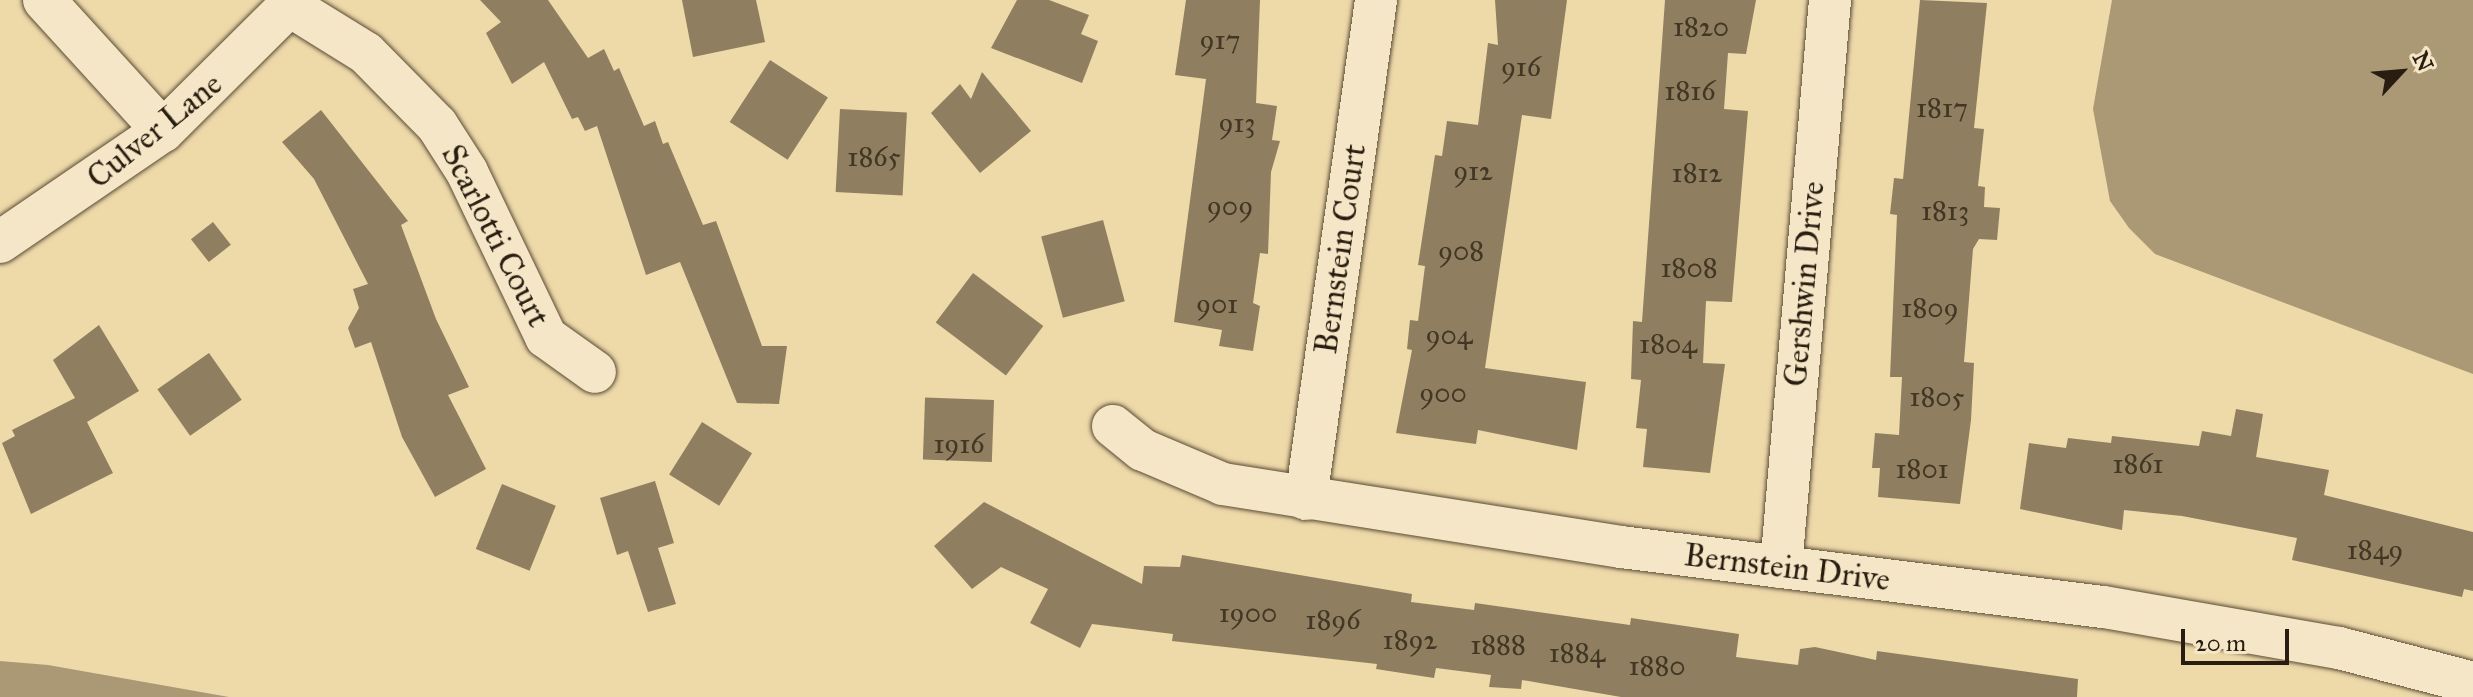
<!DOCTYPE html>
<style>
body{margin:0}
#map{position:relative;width:2473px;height:697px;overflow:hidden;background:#eed9a9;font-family:"IM FELL Great Primer",serif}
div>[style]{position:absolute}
.water>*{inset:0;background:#ab9975}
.building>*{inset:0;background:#8f7f60;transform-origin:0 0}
.roads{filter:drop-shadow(0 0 2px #5a4c36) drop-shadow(0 0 2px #5a4c36)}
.minor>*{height:42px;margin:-21px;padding:0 21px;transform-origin:21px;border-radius:21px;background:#f4e6c7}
span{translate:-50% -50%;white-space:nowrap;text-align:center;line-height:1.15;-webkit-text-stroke:7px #f4e6c7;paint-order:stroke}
.number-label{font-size:28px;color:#423624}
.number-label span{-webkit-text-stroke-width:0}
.street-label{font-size:32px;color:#281d10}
.north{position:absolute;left:2361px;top:32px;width:80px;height:80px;-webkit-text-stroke:6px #f4e6c7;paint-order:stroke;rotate:64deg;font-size:22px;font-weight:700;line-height:32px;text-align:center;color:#281d10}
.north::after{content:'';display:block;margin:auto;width:28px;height:36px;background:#281d10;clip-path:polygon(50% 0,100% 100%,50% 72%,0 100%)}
.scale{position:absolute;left:2181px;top:629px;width:108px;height:36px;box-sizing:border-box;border:4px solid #281d10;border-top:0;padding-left:10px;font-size:24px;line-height:28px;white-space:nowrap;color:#281d10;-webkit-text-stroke:6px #f4e6c7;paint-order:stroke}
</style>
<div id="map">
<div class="water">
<i style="clip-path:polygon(2112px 0,2473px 0,2473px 374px,2155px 254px,2129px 228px,2110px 201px,2093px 109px)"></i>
<i style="clip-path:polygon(0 661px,48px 665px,229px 697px,0 697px)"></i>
</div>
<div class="building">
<i style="clip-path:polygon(480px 0,548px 0,588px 58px,604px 49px,614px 71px,619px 68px,644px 126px,655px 121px,663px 144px,668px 142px,703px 225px,716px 221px,762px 346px,787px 346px,779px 404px,737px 403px,680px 262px,646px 275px,597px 126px,585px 131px,578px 117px,572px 119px,544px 62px,512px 84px,486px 33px,501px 22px)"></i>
<i style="clip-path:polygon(682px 0,756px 0,765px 42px,693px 57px)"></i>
<i style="clip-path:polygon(1017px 0,1049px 0,1089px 15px,1081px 34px,1098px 41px,1082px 83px,991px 48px)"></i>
<i style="clip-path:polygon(1186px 0,1260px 0,1256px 103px,1277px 106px,1272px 140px,1280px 141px,1271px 172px,1268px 254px,1260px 253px,1253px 303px,1260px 306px,1253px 351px,1219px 346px,1222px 330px,1174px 322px,1206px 79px,1175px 75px)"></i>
<i style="clip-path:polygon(1495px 0,1567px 0,1551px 119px,1522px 115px,1485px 368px,1586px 382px,1577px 450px,1478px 430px,1476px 444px,1396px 433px,1412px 350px,1407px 349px,1410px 320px,1418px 321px,1425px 266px,1418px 265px,1435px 155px,1442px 156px,1447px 121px,1478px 125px,1488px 43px,1498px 45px)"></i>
<i style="clip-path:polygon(1665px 0,1756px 0,1746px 54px,1728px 53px,1724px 109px,1748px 111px,1732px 302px,1706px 301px,1703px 363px,1725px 364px,1710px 473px,1643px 467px,1647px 429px,1636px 428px,1641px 380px,1631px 379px,1633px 321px,1642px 322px)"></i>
<i style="clip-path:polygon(1920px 0,1987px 3px,1974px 128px,1984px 129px,1978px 186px,1985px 187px,1984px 207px,2000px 208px,1997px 240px,1979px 239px,1973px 249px,1964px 362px,1974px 363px,1971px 420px,1960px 504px,1878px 497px,1880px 468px,1872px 468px,1875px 433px,1899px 435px,1902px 377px,1890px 377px,1897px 215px,1890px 214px,1894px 178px,1903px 179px)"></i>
<i style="left:770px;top:60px;width:69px;height:74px;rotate:33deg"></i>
<i style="clip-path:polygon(982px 72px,1031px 131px,980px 173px,931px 113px,960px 84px,971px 99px)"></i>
<i style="left:840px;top:109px;width:67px;height:83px;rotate:3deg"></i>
<i style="clip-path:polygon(321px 110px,408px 221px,401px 225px,436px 319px,469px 387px,448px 395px,486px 469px,435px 497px,402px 437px,371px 342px,355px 348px,348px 328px,359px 308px,353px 289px,368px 284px,314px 179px,282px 142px)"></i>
<i style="left:1103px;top:220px;width:84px;height:64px;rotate:75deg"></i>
<i style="left:213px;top:222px;width:29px;height:28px;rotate:52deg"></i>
<i style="left:973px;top:273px;width:88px;height:62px;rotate:37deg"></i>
<i style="clip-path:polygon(99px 325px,139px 391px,87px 422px,113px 473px,31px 514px,2px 443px,15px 436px,12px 430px,75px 398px,53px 360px)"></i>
<i style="left:209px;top:353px;width:57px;height:63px;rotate:55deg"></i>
<i style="left:994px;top:400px;width:62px;height:69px;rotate:92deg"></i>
<i style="clip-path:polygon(2236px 409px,2263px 414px,2256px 457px,2329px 470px,2324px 495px,2473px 532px,2473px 591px,2464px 589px,2462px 597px,2292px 560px,2297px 538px,2182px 516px,2124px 510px,2122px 530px,2020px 509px,2029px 443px,2066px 448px,2068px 438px,2111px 443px,2112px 436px,2199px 446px,2202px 431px,2231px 436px)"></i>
<i style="left:702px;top:422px;width:59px;height:62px;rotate:32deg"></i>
<i style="clip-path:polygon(655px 481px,674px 543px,658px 548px,676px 604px,648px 612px,628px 551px,617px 555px,600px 498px)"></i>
<i style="left:502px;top:484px;width:58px;height:70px;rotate:22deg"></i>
<i style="clip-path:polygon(984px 502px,1142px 584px,1144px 566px,1180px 567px,1182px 555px,1412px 594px,1411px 602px,1474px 610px,1475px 603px,1630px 625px,1631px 618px,1739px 634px,1736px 657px,1798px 665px,1800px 649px,1815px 647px,1876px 660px,1877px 651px,2078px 679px,2077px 697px,1621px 697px,1522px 680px,1521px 689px,1489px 687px,1491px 675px,1436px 668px,1434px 678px,1376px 669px,1377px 664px,1172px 641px,1173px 634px,1092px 624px,1080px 648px,1030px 623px,1048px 589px,1001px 567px,972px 589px,934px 546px)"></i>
</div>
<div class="roads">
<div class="minor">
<i style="left:44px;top:0;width:177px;rotate:47.7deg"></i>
<i style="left:290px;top:6px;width:89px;rotate:31.7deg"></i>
<i style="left:366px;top:53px;width:101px;rotate:45.4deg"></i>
<i style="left:437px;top:125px;width:56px;rotate:57.4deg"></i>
<i style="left:467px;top:172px;width:183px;rotate:64.4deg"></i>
<i style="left:546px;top:337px;width:60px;rotate:35.5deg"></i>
<i style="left:0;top:242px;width:197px;rotate:-34.3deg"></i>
<i style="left:163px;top:131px;width:186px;rotate:-44.8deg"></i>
<i style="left:1113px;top:426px;width:38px;rotate:39deg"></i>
<i style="left:1143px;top:450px;width:87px;rotate:23deg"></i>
<i style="left:1223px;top:484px;width:403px;rotate:9deg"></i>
<i style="left:1621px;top:547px;width:487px;rotate:7.1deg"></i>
<i style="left:2104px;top:607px;width:239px;rotate:9.9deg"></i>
<i style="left:2339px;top:648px;width:138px;rotate:14.6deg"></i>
<i style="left:1306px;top:499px;width:504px;rotate:-82.01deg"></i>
<i style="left:1781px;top:567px;width:569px;rotate:-85.06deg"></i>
</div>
</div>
<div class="number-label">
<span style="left:1701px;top:27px">1820</span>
<span style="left:1220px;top:40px">917</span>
<span style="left:1521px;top:67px">916</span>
<span style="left:1690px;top:91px">1816</span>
<span style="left:1942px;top:108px">1817</span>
<span style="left:1237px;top:123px">913</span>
<span style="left:874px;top:157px">1865</span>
<span style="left:1473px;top:171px">912</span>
<span style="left:1697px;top:173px">1812</span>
<span style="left:1230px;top:206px">909</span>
<span style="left:1945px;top:211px">1813</span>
<span style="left:1461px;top:251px">908</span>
<span style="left:1689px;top:268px">1808</span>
<span style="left:1217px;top:304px">901</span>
<span style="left:1930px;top:308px">1809</span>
<span style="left:1449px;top:335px">904</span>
<span style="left:1668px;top:344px">1804</span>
<span style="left:1443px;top:393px">900</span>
<span style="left:1937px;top:397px">1805</span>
<span style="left:959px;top:444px">1916</span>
<span style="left:2138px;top:464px">1861</span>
<span style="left:1922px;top:469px">1801</span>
<span style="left:2375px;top:550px">1849</span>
<span style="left:1248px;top:613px">1900</span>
<span style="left:1333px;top:620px">1896</span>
<span style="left:1410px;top:640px">1892</span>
<span style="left:1498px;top:645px">1888</span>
<span style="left:1577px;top:653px">1884</span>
<span style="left:1657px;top:666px">1880</span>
</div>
<div class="street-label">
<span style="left:155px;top:131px;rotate:-39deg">Culver Lane</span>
<span style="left:495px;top:236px;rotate:63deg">Scarlotti Court</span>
<span style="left:1341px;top:249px;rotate:-82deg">Bernstein Court</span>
<span style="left:1805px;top:284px;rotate:-85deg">Gershwin Drive</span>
<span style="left:1787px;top:568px;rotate:7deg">Bernstein Drive</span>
</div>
<div class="north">N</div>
<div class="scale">20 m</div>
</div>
